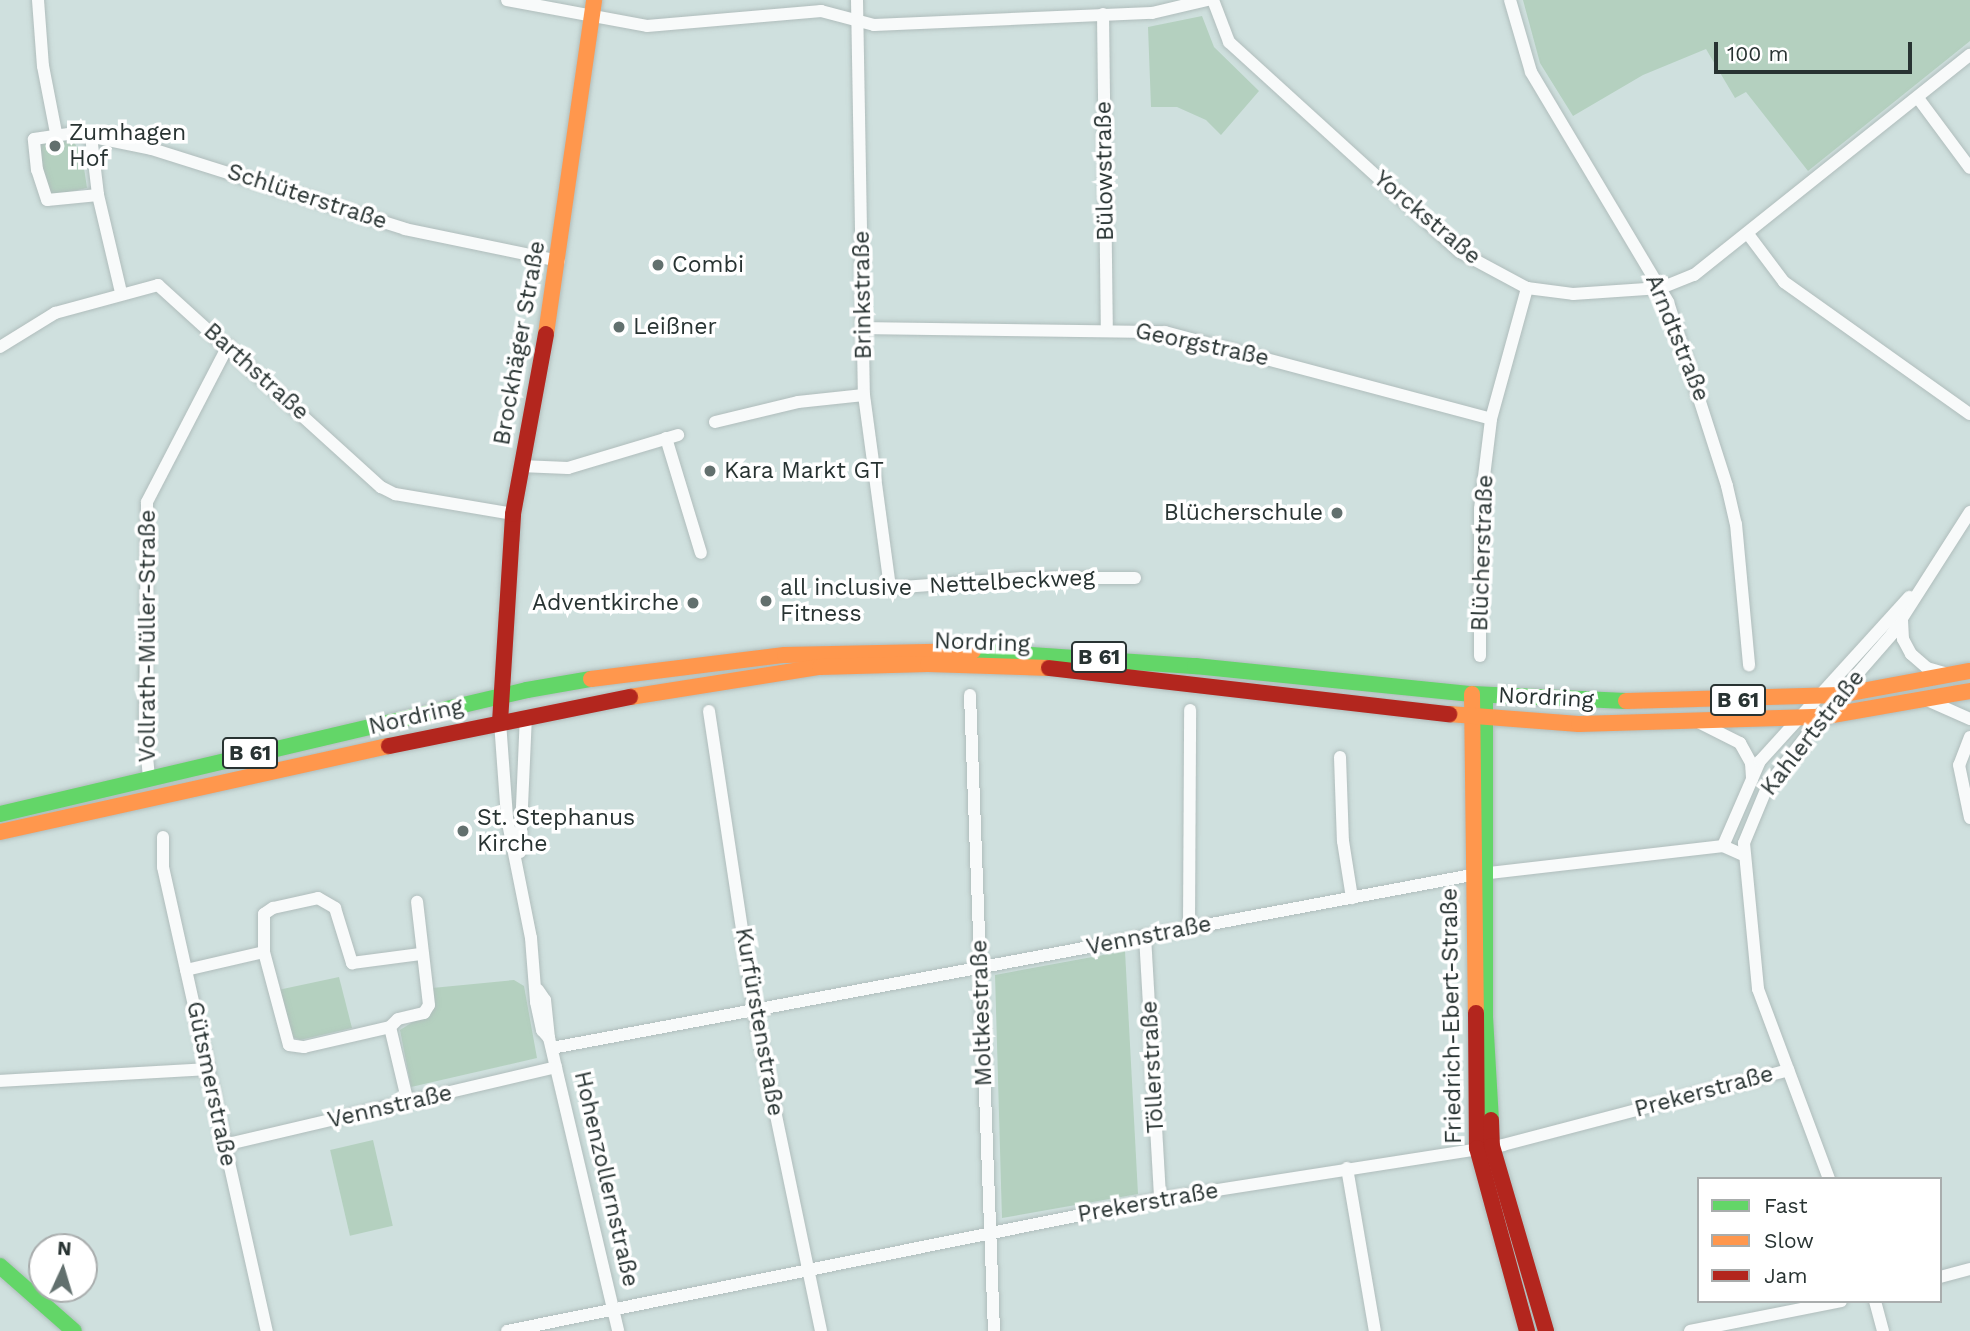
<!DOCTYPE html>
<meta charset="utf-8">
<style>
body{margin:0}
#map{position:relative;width:1970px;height:1331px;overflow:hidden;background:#cfe0de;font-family:"Work Sans",sans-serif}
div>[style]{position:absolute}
.green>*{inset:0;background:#b4d0bf;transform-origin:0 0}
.roads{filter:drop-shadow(0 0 2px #b0bdbc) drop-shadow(0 0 2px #b0bdbc)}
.street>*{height:12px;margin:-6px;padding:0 6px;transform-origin:6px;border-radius:6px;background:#f8fafa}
.fast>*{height:16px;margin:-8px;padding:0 8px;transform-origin:8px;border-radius:8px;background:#63d668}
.slow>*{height:16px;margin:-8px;padding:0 8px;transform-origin:8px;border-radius:8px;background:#ff974d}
.jam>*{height:16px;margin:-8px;padding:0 8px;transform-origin:8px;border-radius:8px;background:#b3261e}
.dots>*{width:19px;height:19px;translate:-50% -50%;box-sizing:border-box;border:4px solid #fff;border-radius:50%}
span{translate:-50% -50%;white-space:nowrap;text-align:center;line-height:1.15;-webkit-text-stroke:7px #fff;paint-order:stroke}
.shield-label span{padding:2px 5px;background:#fff;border:2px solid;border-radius:5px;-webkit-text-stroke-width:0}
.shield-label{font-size:21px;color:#283332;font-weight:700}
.poi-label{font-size:23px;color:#283332}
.left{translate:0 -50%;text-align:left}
.right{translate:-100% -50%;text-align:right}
.street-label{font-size:23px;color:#283332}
.legend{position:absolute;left:1697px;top:1177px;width:245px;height:126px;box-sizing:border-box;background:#fff;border:2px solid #a9adad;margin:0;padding:9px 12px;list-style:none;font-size:21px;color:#283332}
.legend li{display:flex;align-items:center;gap:14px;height:35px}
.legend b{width:35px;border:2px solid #a9adad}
.north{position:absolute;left:28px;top:1233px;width:70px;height:70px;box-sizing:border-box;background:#fff;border:2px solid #a9adad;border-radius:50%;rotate:4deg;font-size:19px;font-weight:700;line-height:28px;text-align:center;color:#283332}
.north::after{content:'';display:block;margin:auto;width:24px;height:32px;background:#62706e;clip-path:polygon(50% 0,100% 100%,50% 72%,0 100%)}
.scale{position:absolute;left:1714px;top:42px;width:198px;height:32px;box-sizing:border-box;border:4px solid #283332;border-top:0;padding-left:9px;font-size:21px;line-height:24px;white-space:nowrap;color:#283332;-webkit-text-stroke:5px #fff;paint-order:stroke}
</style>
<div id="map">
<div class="green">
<i style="clip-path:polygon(1523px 0,1970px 0,1970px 41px,1808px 171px,1746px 92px,1735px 98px,1706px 49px,1643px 75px,1573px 116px,1540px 63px)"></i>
<i style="clip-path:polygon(1202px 16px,1214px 47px,1259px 91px,1221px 135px,1206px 120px,1177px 107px,1151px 107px,1148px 27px)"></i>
<i style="clip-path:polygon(72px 139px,82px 155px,87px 188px,50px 196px,41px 169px,40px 142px)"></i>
<i style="clip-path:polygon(1125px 951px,1138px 1194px,1002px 1218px,995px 975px)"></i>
<i style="clip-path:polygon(339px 977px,352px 1028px,300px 1040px,293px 1037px,278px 990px)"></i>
<i style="clip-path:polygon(514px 980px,524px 986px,537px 1058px,411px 1087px,400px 1030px,419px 1018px,432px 988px)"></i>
<i style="left:373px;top:1140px;width:88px;height:44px;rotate:77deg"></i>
</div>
<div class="roads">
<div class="street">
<i style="left:38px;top:0;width:66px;rotate:85.7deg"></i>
<i style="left:43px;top:66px;width:68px;rotate:79deg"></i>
<i style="left:507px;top:0;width:142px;rotate:10.5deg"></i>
<i style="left:647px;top:26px;width:175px;rotate:-4.9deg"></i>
<i style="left:821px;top:11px;width:55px;rotate:14.8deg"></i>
<i style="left:874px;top:25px;width:278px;rotate:-2.5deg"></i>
<i style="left:1152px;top:13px;width:57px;rotate:-13.3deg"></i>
<i style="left:857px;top:0;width:395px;rotate:89deg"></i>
<i style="left:864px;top:395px;width:195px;rotate:82.3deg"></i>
<i style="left:890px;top:588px;width:132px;rotate:-4.3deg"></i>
<i style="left:1022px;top:578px;width:113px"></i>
<i style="left:1213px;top:0;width:45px;rotate:69.1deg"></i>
<i style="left:1229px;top:42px;width:312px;rotate:42.3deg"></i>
<i style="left:1460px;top:252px;width:76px;rotate:28.2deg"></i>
<i style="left:1527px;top:288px;width:46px;rotate:7.4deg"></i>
<i style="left:1573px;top:294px;width:88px;rotate:-3.9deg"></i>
<i style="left:1661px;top:288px;width:35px;rotate:-22deg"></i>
<i style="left:1694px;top:275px;width:353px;rotate:-38.6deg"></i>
<i style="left:1510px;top:0;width:75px;rotate:73.7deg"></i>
<i style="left:1531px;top:72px;width:268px;rotate:59.2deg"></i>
<i style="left:1668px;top:302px;width:193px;rotate:72.2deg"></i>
<i style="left:1727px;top:486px;width:39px;rotate:77deg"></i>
<i style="left:1736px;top:524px;width:142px;rotate:84.7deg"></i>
<i style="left:1103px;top:14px;width:314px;rotate:89.3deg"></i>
<i style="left:1918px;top:98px;width:87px;rotate:53.4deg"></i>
<i style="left:91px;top:136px;width:59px;rotate:83.2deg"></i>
<i style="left:98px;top:195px;width:100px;rotate:76.7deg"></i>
<i style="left:98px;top:195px;width:51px;rotate:174.4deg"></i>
<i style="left:47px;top:200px;width:32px;rotate:-108deg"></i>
<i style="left:37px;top:170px;width:31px;rotate:-96deg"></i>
<i style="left:34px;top:139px;width:40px;rotate:-8.5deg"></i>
<i style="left:74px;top:133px;width:80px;rotate:11.6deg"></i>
<i style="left:152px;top:149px;width:265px;rotate:17.5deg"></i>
<i style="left:405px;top:229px;width:157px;rotate:11.7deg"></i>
<i style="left:1748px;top:234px;width:60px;rotate:53.1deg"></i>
<i style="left:1784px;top:282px;width:228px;rotate:35.4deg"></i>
<i style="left:864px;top:328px;width:301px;rotate:0.8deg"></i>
<i style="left:1165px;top:332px;width:337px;rotate:14.9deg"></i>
<i style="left:0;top:347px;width:65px;rotate:-31.7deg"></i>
<i style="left:55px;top:313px;width:107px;rotate:-15.2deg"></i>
<i style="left:158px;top:285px;width:301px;rotate:42.2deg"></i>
<i style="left:381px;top:487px;width:16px;rotate:27deg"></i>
<i style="left:395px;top:494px;width:120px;rotate:9.6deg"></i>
<i style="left:715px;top:422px;width:85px;rotate:-13.5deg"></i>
<i style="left:798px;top:402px;width:66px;rotate:-6.1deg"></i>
<i style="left:666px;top:438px;width:120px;rotate:73.1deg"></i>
<i style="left:520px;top:466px;width:48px;rotate:2.4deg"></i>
<i style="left:568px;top:468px;width:115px;rotate:-16.7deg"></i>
<i style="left:1902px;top:620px;width:19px;rotate:87deg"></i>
<i style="left:1903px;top:639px;width:17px;rotate:62deg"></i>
<i style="left:1911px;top:654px;width:21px;rotate:41deg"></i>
<i style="left:1927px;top:668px;width:19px;rotate:16deg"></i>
<i style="left:1480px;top:656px;width:147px;rotate:-90deg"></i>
<i style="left:1480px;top:509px;width:91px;rotate:-83deg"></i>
<i style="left:1491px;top:419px;width:136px;rotate:-74.6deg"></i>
<i style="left:970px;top:695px;width:636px;rotate:87.84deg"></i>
<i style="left:1838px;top:696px;width:82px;rotate:-48.9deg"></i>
<i style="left:1892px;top:634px;width:145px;rotate:-57.4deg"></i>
<i style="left:1927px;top:700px;width:47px;rotate:23.8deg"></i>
<i style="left:709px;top:711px;width:302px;rotate:81.4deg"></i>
<i style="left:754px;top:1010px;width:328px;rotate:78.2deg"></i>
<i style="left:1822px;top:716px;width:88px;rotate:128deg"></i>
<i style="left:1768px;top:785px;width:63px;rotate:112.5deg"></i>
<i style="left:1744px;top:843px;width:147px;rotate:84.5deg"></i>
<i style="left:1758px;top:989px;width:203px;rotate:69.5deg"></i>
<i style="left:500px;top:722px;width:96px;rotate:85.8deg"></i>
<i style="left:507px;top:818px;width:122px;rotate:78.7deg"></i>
<i style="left:531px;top:938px;width:64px;rotate:85.5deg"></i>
<i style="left:536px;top:1002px;width:29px;rotate:78deg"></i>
<i style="left:542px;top:1030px;width:11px;rotate:49deg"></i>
<i style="left:1700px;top:723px;width:45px;rotate:26.6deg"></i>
<i style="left:1740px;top:743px;width:23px;rotate:61deg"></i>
<i style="left:1751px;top:763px;width:16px;rotate:86deg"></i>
<i style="left:1970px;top:737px;width:30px;rotate:111deg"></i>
<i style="left:1959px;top:765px;width:54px;rotate:78.3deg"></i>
<i style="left:1340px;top:757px;width:84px;rotate:88deg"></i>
<i style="left:1343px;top:841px;width:58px;rotate:81deg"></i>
<i style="left:149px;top:778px;width:44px;rotate:-95.2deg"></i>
<i style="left:145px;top:734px;width:232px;rotate:-89.5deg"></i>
<i style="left:147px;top:502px;width:176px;rotate:-62.6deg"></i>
<i style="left:163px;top:837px;width:30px;rotate:90deg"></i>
<i style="left:163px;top:867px;width:476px;rotate:77.4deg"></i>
<i style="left:1723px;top:846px;width:93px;rotate:-66.5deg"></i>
<i style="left:1760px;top:761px;width:222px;rotate:-47.7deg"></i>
<i style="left:520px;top:852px;width:135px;rotate:-87.5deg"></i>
<i style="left:1189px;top:927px;width:217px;rotate:-89.7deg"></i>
<i style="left:1145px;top:936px;width:263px;rotate:86.7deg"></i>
<i style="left:264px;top:952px;width:38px;rotate:-90deg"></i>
<i style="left:264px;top:914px;width:11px;rotate:-34deg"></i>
<i style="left:273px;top:908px;width:46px;rotate:-12.5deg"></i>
<i style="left:318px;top:898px;width:20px;rotate:30deg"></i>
<i style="left:335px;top:908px;width:58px;rotate:72.8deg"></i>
<i style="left:352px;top:963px;width:69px;rotate:-7.5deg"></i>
<i style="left:186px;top:970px;width:80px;rotate:-13deg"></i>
<i style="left:264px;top:952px;width:96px;rotate:75deg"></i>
<i style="left:289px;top:1045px;width:15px;rotate:8deg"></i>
<i style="left:304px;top:1047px;width:88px;rotate:-13.1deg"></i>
<i style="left:390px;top:1027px;width:11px;rotate:-45deg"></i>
<i style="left:398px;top:1019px;width:27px;rotate:-13deg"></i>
<i style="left:424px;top:1013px;width:9px;rotate:-58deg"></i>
<i style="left:429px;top:1005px;width:104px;rotate:-96.6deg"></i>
<i style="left:538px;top:990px;width:12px;rotate:55deg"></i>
<i style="left:545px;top:1000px;width:38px;rotate:84deg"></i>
<i style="left:549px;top:1038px;width:301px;rotate:76.7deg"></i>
<i style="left:390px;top:1027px;width:78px;rotate:76.7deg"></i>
<i style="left:552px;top:1048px;width:936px;rotate:-10.65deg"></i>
<i style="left:1472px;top:875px;width:253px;rotate:-6.6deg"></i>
<i style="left:1723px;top:846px;width:24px;rotate:24deg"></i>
<i style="left:0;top:1081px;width:208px;rotate:-3.3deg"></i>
<i style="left:224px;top:1145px;width:341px;rotate:-13.2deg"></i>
<i style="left:1347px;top:1168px;width:165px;rotate:80.3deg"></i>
<i style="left:1940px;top:1277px;width:31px;rotate:-15deg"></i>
<i style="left:1875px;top:1301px;width:31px;rotate:75deg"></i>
<i style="left:507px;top:1331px;width:666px;rotate:-11.43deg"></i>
<i style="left:1160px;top:1199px;width:347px;rotate:-8.9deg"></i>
<i style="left:1503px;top:1145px;width:295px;rotate:-14.7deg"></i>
<i style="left:1690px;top:1331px;width:154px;rotate:-11.2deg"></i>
</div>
<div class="fast">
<i style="left:973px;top:651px;width:223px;rotate:3.9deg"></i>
<i style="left:1195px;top:666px;width:278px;rotate:5.8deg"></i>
<i style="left:1472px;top:694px;width:154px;rotate:2.6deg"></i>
<i style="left:1485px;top:695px;width:322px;rotate:90deg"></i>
<i style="left:1485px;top:1017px;width:103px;rotate:86.7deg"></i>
<i style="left:0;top:814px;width:541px;rotate:-13.24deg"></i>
<i style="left:527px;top:690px;width:65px;rotate:-9.8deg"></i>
<i style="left:0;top:1266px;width:98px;rotate:41.3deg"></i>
</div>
<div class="slow">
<i style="left:546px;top:334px;width:337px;rotate:-81.8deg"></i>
<i style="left:591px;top:679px;width:195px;rotate:-7.1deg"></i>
<i style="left:785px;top:655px;width:188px;rotate:-1.2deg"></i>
<i style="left:1472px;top:694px;width:319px;rotate:89.3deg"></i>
<i style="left:630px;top:697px;width:192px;rotate:-9deg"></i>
<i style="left:820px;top:667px;width:108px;rotate:-1.6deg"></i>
<i style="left:928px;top:664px;width:121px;rotate:1.9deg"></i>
<i style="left:1626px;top:701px;width:214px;rotate:-1.6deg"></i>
<i style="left:1840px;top:695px;width:132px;rotate:-10.5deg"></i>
<i style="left:1449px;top:714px;width:130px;rotate:4.4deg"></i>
<i style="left:1579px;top:724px;width:242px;rotate:-1.7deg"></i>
<i style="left:1821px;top:717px;width:151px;rotate:-9.9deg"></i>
<i style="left:0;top:832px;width:398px;rotate:-12.5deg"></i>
</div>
<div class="jam">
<i style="left:1049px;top:668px;width:403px;rotate:6.6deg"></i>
<i style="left:500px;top:722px;width:208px;rotate:-86.4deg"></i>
<i style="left:513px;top:514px;width:183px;rotate:-79.6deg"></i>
<i style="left:389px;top:746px;width:246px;rotate:-11.5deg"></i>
<i style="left:1476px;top:1013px;width:135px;rotate:89.6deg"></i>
<i style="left:1477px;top:1148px;width:190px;rotate:74.7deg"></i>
<i style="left:1491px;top:1120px;width:26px;rotate:88deg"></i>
<i style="left:1492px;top:1146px;width:193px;rotate:73.7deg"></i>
</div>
</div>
<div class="dots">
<i style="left:55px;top:146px;background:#62706e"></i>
<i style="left:658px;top:265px;background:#62706e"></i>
<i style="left:619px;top:327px;background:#62706e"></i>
<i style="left:710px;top:471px;background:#62706e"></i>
<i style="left:1337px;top:513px;background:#62706e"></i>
<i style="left:766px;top:601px;background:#62706e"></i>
<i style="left:693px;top:603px;background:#62706e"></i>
<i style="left:463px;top:831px;background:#62706e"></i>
</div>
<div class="shield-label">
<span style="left:1099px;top:657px">B 61</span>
<span style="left:1738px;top:700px">B 61</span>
<span style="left:250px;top:753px">B 61</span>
</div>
<div class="poi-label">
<span class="left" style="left:69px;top:146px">Zumhagen<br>Hof</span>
<span class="left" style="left:672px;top:265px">Combi</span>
<span class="left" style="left:633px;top:327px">Leißner</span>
<span class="left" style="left:724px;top:471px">Kara Markt GT</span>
<span class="right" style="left:1323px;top:513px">Blücherschule</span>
<span class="left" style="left:780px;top:601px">all inclusive<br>Fitness</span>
<span class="right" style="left:679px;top:603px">Adventkirche</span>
<span class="left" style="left:477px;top:831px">St. Stephanus<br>Kirche</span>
</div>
<div class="street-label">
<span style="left:1105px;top:171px;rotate:-91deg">Bülowstraße</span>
<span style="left:307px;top:197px;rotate:18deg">Schlüterstraße</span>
<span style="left:1427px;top:218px;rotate:40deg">Yorckstraße</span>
<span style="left:863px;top:295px;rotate:-91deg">Brinkstraße</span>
<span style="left:1677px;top:338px;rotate:68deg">Arndtstraße</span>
<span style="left:520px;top:343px;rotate:-80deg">Brockhäger Straße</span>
<span style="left:1202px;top:345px;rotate:12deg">Georgstraße</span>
<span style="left:256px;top:372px;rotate:42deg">Barthstraße</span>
<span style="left:1483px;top:553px;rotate:-88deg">Blücherstraße</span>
<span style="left:1012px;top:582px;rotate:-3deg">Nettelbeckweg</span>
<span style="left:148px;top:636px;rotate:-90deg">Vollrath-Müller-Straße</span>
<span style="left:982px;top:643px;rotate:2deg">Nordring</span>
<span style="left:1546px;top:698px;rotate:3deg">Nordring</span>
<span style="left:416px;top:717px;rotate:-13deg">Nordring</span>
<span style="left:1813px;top:733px;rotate:-52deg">Kahlertstraße</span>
<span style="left:1149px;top:936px;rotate:-11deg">Vennstraße</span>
<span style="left:982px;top:1013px;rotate:-92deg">Moltkestraße</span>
<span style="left:1452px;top:1016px;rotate:-91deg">Friedrich-Ebert-Straße</span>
<span style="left:759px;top:1022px;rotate:80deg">Kurfürstenstraße</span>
<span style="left:1153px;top:1067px;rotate:-93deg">Töllerstraße</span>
<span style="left:211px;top:1084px;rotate:78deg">Gütsmerstraße</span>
<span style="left:1704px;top:1092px;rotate:-15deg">Prekerstraße</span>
<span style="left:390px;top:1107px;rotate:-13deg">Vennstraße</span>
<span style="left:606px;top:1179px;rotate:77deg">Hohenzollernstraße</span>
<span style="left:1148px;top:1203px;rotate:-10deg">Prekerstraße</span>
</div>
<ul class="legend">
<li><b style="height:9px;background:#63d668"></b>Fast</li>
<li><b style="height:9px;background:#ff974d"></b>Slow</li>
<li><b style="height:9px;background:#b3261e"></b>Jam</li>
</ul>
<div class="north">N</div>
<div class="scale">100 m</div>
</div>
